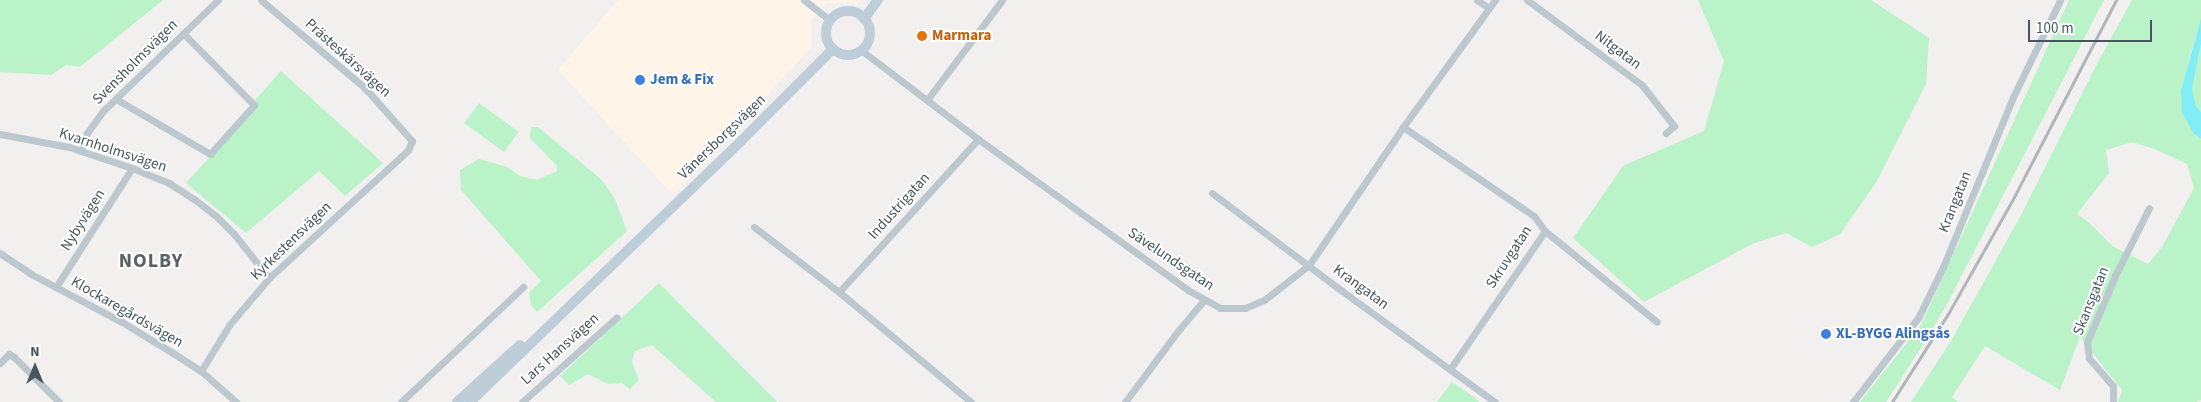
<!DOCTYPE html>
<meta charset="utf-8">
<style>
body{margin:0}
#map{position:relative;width:2201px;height:402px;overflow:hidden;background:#f2efef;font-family:"Source Sans 3",sans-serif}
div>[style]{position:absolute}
.commercial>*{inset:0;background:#fef4e7}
.green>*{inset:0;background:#b9f3c7;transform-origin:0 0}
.water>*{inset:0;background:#82edf4}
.minor>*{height:7px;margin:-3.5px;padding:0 3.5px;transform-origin:3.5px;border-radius:3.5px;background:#bbc9cf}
.secondary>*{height:10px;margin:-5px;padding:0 5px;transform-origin:5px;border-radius:5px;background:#beced8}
.secondary>.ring{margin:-5px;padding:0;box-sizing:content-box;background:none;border:10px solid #beced8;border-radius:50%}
.rail>*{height:2.5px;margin:-1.25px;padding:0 1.25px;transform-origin:1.25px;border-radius:1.25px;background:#b0b6ba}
.dots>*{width:14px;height:14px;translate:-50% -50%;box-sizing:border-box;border:2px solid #fff;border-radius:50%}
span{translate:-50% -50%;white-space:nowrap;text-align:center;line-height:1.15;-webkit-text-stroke:4px #fff;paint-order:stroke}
.food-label{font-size:15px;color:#c56008;font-weight:700}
.left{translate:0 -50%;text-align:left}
.street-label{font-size:15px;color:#45565e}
.shop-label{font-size:15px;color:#366cbe;font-weight:700}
.district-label{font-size:20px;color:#5b6165;font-weight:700;letter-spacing:1px}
.north{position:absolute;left:10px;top:342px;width:50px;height:50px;-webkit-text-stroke:4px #fff;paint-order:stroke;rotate:0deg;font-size:14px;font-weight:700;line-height:20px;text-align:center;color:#45565e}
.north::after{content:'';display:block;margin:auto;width:18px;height:22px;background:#45565e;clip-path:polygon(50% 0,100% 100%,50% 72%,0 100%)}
.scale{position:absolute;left:2028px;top:20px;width:124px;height:22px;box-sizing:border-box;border:2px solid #45565e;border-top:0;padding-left:6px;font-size:15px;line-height:18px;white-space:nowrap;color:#45565e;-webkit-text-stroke:4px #fff;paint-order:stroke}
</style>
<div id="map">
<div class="commercial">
<i style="clip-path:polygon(618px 0,860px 0,857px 4px,826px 3px,811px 21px,811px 48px,673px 195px,558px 70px)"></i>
</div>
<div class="green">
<i style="clip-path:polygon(0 0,163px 0,80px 67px,66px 65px,51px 75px,0 72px)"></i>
<i style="clip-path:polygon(1698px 0,1871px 0,1929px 38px,1926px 84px,1877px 181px,1840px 234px,1812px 247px,1786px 233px,1752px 244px,1644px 302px,1573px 238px,1623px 166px,1704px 131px,1724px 61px)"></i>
<i style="clip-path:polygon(2069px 0,2104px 0,1947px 304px,1926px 340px,1886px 402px,1860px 402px,1921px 325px)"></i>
<i style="clip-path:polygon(evenodd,2132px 0,2201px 0,2201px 19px,2187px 65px,2193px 133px,2201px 139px,2201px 400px,2196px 402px,2118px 402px,2122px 390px,2080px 337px,2060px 390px,1985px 346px,1952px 397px,1958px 402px,1911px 402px,1951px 341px,2020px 217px,2099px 60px,2132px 0,2132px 142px,2155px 149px,2187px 164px,2194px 188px,2162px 247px,2148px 264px,2112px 246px,2087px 221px,2077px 214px,2109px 173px,2106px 150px,2132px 142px)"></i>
<i style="clip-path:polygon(2201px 44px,2201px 112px,2196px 106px,2192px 89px)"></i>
<i style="clip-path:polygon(281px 71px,383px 163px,345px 196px,319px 171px,246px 233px,186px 183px,258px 104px,255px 100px)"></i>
<i style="left:479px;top:103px;width:49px;height:25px;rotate:36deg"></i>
<i style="clip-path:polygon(531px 127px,538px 127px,602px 180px,615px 199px,627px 231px,537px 312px,531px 305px,529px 293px,541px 281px,461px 190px,460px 170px,479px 159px,507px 167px,520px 176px,537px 180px,557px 171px,557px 166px,530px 138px)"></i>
<i style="clip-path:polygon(659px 283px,777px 402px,716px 402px,652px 345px,635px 351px,632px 362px,639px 380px,630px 389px,622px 383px,608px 384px,588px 374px,569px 385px,560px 376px)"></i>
<i style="clip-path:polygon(1452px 382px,1475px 398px,1479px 402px,1437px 402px)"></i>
</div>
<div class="water">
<i style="clip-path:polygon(2201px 18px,2201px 44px,2192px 89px,2196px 106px,2201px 112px,2201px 139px,2193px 133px,2182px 112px,2181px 91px)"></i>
</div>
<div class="minor">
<i style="left:804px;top:0;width:33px;rotate:38deg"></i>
<i style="left:1477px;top:0;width:14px;rotate:34deg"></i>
<i style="left:1527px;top:0;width:143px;rotate:36.5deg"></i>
<i style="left:1642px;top:85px;width:52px;rotate:52deg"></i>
<i style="left:1674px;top:126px;width:11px;rotate:139deg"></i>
<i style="left:861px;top:50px;width:147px;rotate:37.3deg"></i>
<i style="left:978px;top:139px;width:259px;rotate:35.7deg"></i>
<i style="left:1188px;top:290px;width:37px;rotate:29deg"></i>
<i style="left:1220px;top:308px;width:25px"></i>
<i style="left:1245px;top:308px;width:21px;rotate:-23deg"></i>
<i style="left:1264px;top:300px;width:57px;rotate:-37.9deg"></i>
<i style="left:1309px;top:265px;width:167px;rotate:-55.7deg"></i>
<i style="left:1403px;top:127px;width:157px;rotate:-54.1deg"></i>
<i style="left:116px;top:99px;width:109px;rotate:30.3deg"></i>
<i style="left:210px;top:154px;width:66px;rotate:-48.1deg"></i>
<i style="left:254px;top:105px;width:101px;rotate:-134.6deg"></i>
<i style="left:927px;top:100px;width:125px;rotate:-53.1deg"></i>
<i style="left:1403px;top:127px;width:158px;rotate:34.2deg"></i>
<i style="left:1534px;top:216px;width:19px;rotate:54deg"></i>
<i style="left:1545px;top:231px;width:168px;rotate:124.5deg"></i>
<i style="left:0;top:134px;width:70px;rotate:10.7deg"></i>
<i style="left:69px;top:147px;width:66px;rotate:18.4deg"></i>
<i style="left:132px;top:168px;width:40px;rotate:22deg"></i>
<i style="left:169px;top:183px;width:30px;rotate:33deg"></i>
<i style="left:194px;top:199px;width:29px;rotate:38deg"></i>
<i style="left:217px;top:217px;width:24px;rotate:45deg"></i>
<i style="left:234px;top:234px;width:56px;rotate:51.5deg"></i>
<i style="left:81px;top:151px;width:19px;rotate:-72deg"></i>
<i style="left:87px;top:133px;width:27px;rotate:-54deg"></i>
<i style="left:103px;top:111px;width:160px;rotate:-44deg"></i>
<i style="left:1212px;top:193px;width:163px;rotate:37deg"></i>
<i style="left:1342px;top:291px;width:189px;rotate:36deg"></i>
<i style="left:754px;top:227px;width:107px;rotate:37.4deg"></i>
<i style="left:839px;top:292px;width:172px;rotate:39.8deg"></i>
<i style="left:1545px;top:231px;width:144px;rotate:39.1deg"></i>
<i style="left:0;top:253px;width:37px;rotate:34deg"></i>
<i style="left:31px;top:274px;width:103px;rotate:27.8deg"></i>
<i style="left:122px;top:322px;width:60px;rotate:31.3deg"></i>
<i style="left:173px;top:353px;width:33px;rotate:33deg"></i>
<i style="left:201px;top:371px;width:47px;rotate:41.5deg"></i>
<i style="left:56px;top:287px;width:141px;rotate:-57.4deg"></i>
<i style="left:839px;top:292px;width:207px;rotate:-47.7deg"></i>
<i style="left:0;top:363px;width:13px;rotate:-45deg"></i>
<i style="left:9px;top:354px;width:6px;rotate:31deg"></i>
<i style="left:14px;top:357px;width:64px;rotate:45deg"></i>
<i style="left:201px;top:371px;width:55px;rotate:-58.3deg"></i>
<i style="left:230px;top:324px;width:60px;rotate:-49.7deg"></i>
<i style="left:269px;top:278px;width:189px;rotate:-42.6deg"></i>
<i style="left:408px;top:150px;width:10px;rotate:-66deg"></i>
<i style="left:412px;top:141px;width:71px;rotate:-131.6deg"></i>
<i style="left:365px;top:88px;width:136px;rotate:-139.8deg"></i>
<i style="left:401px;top:402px;width:168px;rotate:-43.3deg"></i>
<i style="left:522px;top:402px;width:127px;rotate:-41.8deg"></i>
<i style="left:1125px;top:402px;width:89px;rotate:-53.3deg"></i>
<i style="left:1178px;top:331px;width:40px;rotate:-50deg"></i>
<i style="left:1853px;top:402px;width:106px;rotate:-52.3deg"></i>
<i style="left:1918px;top:318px;width:57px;rotate:-63.9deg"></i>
<i style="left:1943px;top:267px;width:184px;rotate:-67.6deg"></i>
<i style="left:2013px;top:97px;width:108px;rotate:-64.1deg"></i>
<i style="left:2113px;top:402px;width:16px;rotate:-90deg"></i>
<i style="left:2113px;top:386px;width:37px;rotate:-131deg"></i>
<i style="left:2089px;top:358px;width:16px;rotate:-97deg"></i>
<i style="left:2087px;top:342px;width:72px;rotate:-67deg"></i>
<i style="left:2115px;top:276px;width:76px;rotate:-63.4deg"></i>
</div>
<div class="secondary">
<i class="ring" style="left:826px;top:11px;width:34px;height:34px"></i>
<i style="left:864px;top:19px;width:24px;rotate:-54deg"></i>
<i style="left:457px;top:402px;width:85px;rotate:-42.1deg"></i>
<i style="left:470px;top:402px;width:378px;rotate:-43.9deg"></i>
<i style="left:742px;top:140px;width:129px;rotate:-45deg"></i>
</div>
<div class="rail">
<i style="left:1892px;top:402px;width:104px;rotate:-57.5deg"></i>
<i style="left:1948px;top:314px;width:132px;rotate:-60.5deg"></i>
<i style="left:2013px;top:199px;width:224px;rotate:-62.6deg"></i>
</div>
<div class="dots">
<i style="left:922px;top:36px;background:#e8710a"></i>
<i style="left:640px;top:80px;background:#3f7fe0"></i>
<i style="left:1826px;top:334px;background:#3f7fe0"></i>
</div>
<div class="food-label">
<span class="left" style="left:932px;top:36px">Marmara</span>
</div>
<div class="street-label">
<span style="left:1618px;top:50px;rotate:37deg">Nitgatan</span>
<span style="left:348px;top:58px;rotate:42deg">Prästeskärsvägen</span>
<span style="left:135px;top:62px;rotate:-45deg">Svensholmsvägen</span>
<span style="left:722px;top:137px;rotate:-44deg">Vänersborgsvägen</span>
<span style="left:113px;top:150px;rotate:18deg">Kvarnholmsvägen</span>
<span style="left:1955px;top:202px;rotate:-68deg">Krangatan</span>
<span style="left:899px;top:206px;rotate:-48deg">Industrigatan</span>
<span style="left:83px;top:220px;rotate:-58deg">Nybyvägen</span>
<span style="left:291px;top:241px;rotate:-44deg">Kyrkestensvägen</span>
<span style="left:1509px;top:257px;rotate:-57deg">Skruvgatan</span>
<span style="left:1171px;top:259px;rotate:34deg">Sävelundsgatan</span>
<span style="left:1361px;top:287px;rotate:36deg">Krangatan</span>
<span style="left:2091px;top:301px;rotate:-68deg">Skansgatan</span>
<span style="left:127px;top:312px;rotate:30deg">Klockaregårdsvägen</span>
<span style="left:560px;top:349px;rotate:-42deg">Lars Hansvägen</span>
</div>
<div class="shop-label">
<span class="left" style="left:650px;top:80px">Jem &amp; Fix</span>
<span class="left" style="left:1836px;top:334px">XL-BYGG Alingsås</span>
</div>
<div class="district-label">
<span style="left:151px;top:261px">NOLBY</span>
</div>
<div class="north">N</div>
<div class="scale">100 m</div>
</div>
